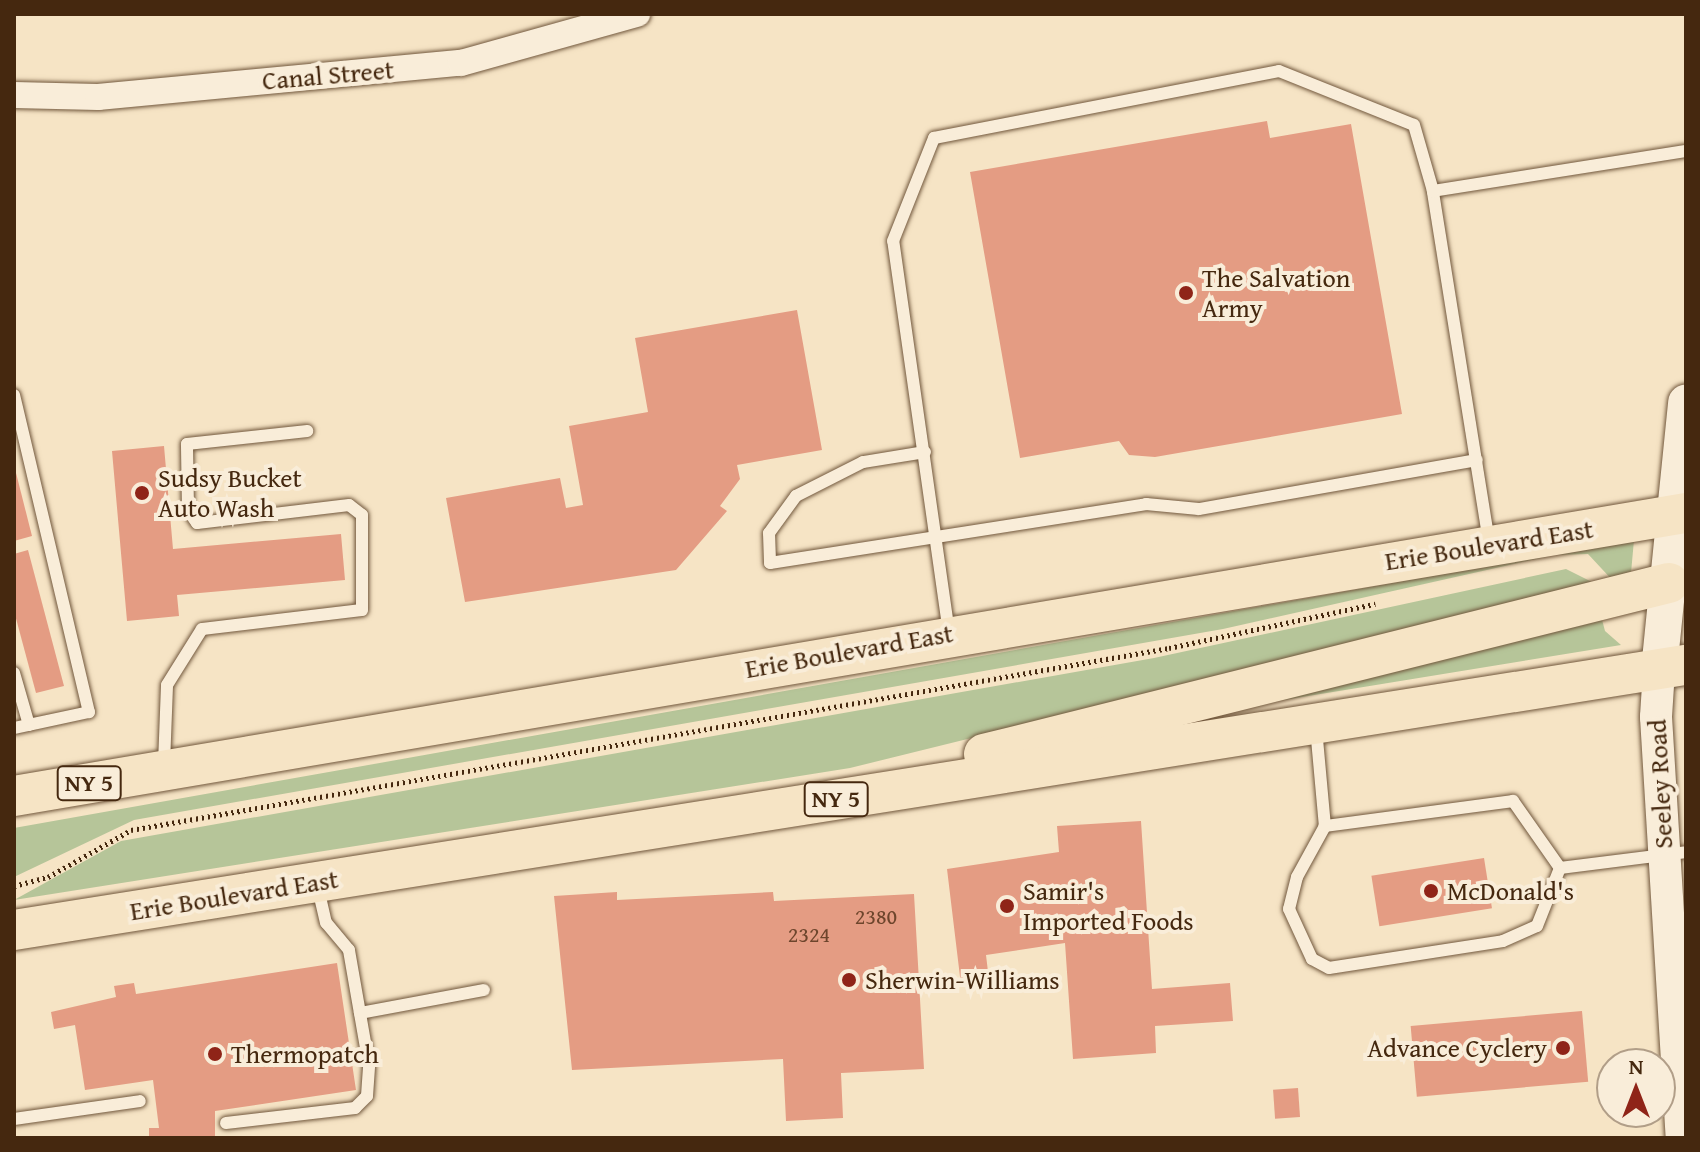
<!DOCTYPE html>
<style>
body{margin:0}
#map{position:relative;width:1700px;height:1152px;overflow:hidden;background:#f6e4c5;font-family:"Gentium Book Plus",serif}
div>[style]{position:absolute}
.green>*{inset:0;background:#b6c599}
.building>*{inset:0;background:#e49c83;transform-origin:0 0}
.path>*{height:5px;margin-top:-2.5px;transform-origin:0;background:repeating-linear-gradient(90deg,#45280f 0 2px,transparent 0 6px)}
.roads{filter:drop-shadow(0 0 2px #71573c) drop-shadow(0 0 2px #71573c)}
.service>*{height:12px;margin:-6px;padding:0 6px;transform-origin:6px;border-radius:6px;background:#f9edd9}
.minor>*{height:26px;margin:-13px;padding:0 13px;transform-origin:13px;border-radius:13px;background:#f9edd9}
.tertiary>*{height:32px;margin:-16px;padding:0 16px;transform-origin:16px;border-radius:16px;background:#f9edd9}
.secondary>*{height:36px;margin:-18px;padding:0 18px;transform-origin:18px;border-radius:18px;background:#f9edd9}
.primary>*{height:40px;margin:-20px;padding:0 20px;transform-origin:20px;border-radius:20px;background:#f6e4c5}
.dots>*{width:22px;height:22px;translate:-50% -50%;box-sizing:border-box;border:4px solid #f9edd9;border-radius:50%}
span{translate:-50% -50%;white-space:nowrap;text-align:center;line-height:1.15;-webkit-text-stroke:8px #f9edd9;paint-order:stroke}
.number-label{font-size:22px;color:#6d452c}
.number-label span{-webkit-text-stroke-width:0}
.shield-label span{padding:2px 6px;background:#f9edd9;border:2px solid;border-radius:6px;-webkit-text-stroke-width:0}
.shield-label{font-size:24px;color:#45280f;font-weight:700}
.street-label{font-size:26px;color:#45280f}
.poi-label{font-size:26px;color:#45280f}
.left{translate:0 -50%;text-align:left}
.right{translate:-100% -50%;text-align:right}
.frame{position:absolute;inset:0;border:16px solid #45280f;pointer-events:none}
.north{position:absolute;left:1596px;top:1048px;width:80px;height:80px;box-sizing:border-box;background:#f9edd9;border:2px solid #b19e88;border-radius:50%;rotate:0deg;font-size:22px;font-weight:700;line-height:32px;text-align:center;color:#45280f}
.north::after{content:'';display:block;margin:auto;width:28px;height:36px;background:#8f2418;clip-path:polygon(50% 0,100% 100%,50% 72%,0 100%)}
</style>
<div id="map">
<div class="green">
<i style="clip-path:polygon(1634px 540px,1631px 573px,1615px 583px,1588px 554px,1554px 555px,1223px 629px,134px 820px,14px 877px,14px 828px)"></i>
<i style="clip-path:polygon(1566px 569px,1596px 584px,850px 768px,14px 900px,121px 841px,1154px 658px)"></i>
<i style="clip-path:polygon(1600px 612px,1605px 631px,1621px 645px,1191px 715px)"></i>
</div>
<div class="building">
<i style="clip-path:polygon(1267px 121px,1270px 138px,1351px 124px,1402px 414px,1155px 457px,1129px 455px,1119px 441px,1020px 458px,970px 172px)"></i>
<i style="clip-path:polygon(797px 310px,822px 450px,737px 465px,740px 479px,720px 506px,727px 511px,676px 570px,465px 602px,446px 498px,560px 478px,566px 508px,583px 505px,569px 426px,648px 412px,635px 338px)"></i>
<i style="clip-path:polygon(164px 446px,173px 549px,341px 534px,345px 580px,177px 595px,179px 616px,127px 621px,112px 451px)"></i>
<i style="clip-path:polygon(14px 465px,32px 536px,14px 541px)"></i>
<i style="clip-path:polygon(28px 550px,64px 686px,36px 693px,14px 611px,14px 554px)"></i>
<i style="clip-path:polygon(1141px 821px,1152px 989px,1230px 983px,1233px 1021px,1155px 1026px,1156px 1053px,1073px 1059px,1065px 943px,986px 955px,989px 980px,961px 985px,947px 869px,1059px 852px,1057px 826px)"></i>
<i style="left:1484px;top:858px;width:51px;height:114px;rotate:81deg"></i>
<i style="clip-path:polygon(617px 892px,617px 900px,773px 892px,774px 901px,914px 894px,924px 1069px,841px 1073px,843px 1118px,786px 1121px,783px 1059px,572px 1070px,554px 896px)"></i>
<i style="clip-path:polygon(337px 963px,356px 1090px,215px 1111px,215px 1138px,149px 1138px,149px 1128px,159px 1128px,153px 1080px,85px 1090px,75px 1025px,54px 1029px,51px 1012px,116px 997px,114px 986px,134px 983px,136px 994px)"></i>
<i style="left:1582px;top:1011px;width:71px;height:172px;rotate:85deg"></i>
<i style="left:1298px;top:1088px;width:29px;height:25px;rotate:86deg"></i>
</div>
<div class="path">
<i style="left:14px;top:886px;width:35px;rotate:-15deg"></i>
<i style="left:48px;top:877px;width:95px;rotate:-29.5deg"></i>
<i style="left:131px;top:830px;width:1054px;rotate:-9.94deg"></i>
<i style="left:1169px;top:648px;width:211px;rotate:-12.1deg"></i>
</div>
<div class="roads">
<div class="service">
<i style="left:14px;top:395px;width:326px;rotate:76.7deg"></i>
<i style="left:89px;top:712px;width:77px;rotate:168deg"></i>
<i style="left:925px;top:452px;width:63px;rotate:170.8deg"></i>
<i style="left:863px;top:462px;width:75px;rotate:153.1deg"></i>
<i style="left:796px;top:496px;width:46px;rotate:126.1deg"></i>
<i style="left:769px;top:533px;width:30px;rotate:88deg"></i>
<i style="left:770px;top:563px;width:381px;rotate:-8.9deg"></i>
<i style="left:1146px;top:504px;width:53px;rotate:5.4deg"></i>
<i style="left:1199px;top:509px;width:282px;rotate:-10deg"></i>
<i style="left:1489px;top:542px;width:355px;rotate:-99.1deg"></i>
<i style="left:1433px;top:191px;width:256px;rotate:-9deg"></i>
<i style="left:949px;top:633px;width:396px;rotate:-98.1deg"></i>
<i style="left:893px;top:241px;width:111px;rotate:-68.3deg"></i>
<i style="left:934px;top:138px;width:351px;rotate:-11deg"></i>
<i style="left:1279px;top:71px;width:145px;rotate:21.8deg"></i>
<i style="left:1414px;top:125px;width:69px;rotate:73.9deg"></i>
<i style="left:14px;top:673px;width:54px;rotate:73.9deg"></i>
<i style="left:1316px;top:728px;width:98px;rotate:84.8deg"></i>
<i style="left:1325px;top:826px;width:58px;rotate:118.8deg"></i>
<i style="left:1297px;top:877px;width:33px;rotate:104deg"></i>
<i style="left:1289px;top:909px;width:55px;rotate:65.3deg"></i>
<i style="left:1312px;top:959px;width:19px;rotate:28deg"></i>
<i style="left:1329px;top:968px;width:176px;rotate:-8.8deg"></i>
<i style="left:1503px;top:941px;width:37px;rotate:-24deg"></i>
<i style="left:1537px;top:926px;width:62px;rotate:-68.4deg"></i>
<i style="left:1560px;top:868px;width:82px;rotate:-125deg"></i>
<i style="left:1513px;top:801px;width:190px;rotate:172.4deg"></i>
<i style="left:164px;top:764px;width:79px;rotate:-87.8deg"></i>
<i style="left:167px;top:685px;width:66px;rotate:-58deg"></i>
<i style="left:202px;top:629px;width:161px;rotate:-6.8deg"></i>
<i style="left:362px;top:610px;width:95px;rotate:-90deg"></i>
<i style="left:362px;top:515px;width:16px;rotate:-142deg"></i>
<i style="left:349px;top:505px;width:153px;rotate:173.2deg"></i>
<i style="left:197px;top:523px;width:16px;rotate:-125deg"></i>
<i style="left:188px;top:510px;width:66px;rotate:-90.9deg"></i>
<i style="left:187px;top:444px;width:121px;rotate:-6.2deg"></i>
<i style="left:1560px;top:868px;width:127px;rotate:-7.2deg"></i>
<i style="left:360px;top:1013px;width:126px;rotate:-10.5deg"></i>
<i style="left:14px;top:1119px;width:127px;rotate:-8.1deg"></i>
<i style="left:226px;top:1123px;width:130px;rotate:-6.6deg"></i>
<i style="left:355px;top:1108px;width:17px;rotate:-45deg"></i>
<i style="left:367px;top:1096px;width:31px;rotate:-86deg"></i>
<i style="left:369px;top:1065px;width:117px;rotate:-99.9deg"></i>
<i style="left:349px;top:950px;width:35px;rotate:-130deg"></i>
<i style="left:326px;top:923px;width:35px;rotate:-103deg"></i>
</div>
<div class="minor">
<i style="left:14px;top:95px;width:84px;rotate:1.4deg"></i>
<i style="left:98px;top:97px;width:365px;rotate:-5.4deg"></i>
<i style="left:461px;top:63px;width:183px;rotate:-15.6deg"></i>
</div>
<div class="tertiary">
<i style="left:1659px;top:670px;width:47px;rotate:93.7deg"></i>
<i style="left:1656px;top:717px;width:422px;rotate:86.5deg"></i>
</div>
<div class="secondary">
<i style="left:1659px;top:670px;width:269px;rotate:-84.2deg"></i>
</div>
<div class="primary">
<i style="left:984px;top:754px;width:706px;rotate:-14.02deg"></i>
<i style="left:14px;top:796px;width:1696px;rotate:-9.61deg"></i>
<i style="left:14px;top:930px;width:1693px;rotate:-9.01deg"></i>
</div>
</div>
<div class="dots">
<i style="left:1186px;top:293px;background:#8f2418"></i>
<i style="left:142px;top:493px;background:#8f2418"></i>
<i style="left:1431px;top:891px;background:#8f2418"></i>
<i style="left:1007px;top:906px;background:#8f2418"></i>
<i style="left:849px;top:980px;background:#8f2418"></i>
<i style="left:1563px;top:1048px;background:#8f2418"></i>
<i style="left:215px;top:1054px;background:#8f2418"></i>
</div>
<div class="number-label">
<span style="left:876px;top:917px">2380</span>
<span style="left:809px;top:935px">2324</span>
</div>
<div class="shield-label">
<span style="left:89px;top:783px">NY 5</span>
<span style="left:836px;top:799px">NY 5</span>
</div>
<div class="street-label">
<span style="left:328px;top:75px;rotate:-5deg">Canal Street</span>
<span style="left:1489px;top:545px;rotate:-9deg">Erie Boulevard East</span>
<span style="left:849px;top:651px;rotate:-10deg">Erie Boulevard East</span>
<span style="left:1660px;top:784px;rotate:-93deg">Seeley Road</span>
<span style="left:234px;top:895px;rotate:-9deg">Erie Boulevard East</span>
</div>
<div class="poi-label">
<span class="left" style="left:1202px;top:293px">The Salvation<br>Army</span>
<span class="left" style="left:158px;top:493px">Sudsy Bucket<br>Auto Wash</span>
<span class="left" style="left:1023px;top:906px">Samir's<br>Imported Foods</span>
<span class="left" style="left:1447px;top:891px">McDonald's</span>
<span class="left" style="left:865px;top:980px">Sherwin-Williams</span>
<span class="right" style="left:1547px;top:1048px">Advance Cyclery</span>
<span class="left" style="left:231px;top:1054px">Thermopatch</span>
</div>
<div class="frame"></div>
<div class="north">N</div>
</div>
